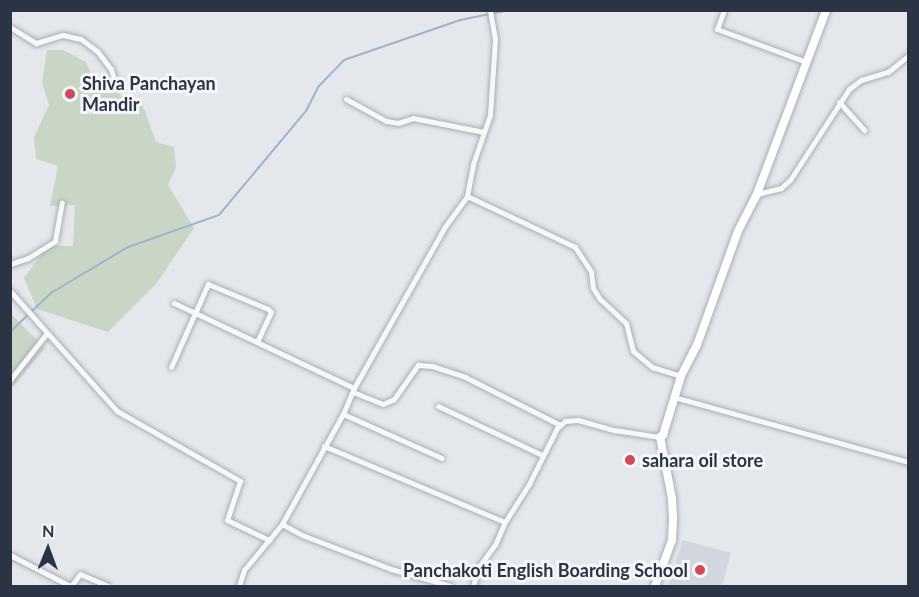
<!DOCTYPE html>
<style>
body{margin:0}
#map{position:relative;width:919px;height:597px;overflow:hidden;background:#e4e7ec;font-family:Lato,sans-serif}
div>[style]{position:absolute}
.built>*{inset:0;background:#d2d6de}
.green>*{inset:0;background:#c9d6c5}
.stream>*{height:2px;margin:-1px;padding:0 1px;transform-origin:1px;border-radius:1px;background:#9fb4cc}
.roads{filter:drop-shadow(0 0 2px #a9aeb7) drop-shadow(0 0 2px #a9aeb7)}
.street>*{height:5px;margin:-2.5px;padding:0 2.5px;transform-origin:2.5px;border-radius:2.5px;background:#f7f8fa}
.secondary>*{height:8px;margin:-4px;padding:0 4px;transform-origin:4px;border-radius:4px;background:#fff}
.dots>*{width:16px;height:16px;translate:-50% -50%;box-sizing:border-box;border:3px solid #f4f6f9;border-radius:50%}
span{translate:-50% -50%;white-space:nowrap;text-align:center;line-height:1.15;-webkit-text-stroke:6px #f4f6f9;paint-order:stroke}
.poi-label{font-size:18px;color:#2b3445;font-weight:700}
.left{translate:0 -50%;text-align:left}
.right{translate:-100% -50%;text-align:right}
.frame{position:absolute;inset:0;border:12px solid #2b3445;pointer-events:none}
.north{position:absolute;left:18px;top:519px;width:60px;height:60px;-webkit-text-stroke:4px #f4f6f9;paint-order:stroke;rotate:1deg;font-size:16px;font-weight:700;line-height:24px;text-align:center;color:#2b3445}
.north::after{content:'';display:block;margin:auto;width:21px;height:27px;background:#2b3445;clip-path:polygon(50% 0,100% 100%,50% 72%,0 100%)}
</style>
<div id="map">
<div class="built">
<i style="clip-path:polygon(683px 540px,731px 553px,722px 586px,668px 586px)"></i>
</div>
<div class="green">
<i style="clip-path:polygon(47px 50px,63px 50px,86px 62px,92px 75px,108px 88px,143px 106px,156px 142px,174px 147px,176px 167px,168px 185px,194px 228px,156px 284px,108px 332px,37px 309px,24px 278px,47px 246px,73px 246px,75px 205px,50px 206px,58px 166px,36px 159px,34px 137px,49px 105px,42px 82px)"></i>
<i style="clip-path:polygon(11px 314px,45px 348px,11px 389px)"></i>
</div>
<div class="stream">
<i style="left:10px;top:332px;width:57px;rotate:-43.6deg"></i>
<i style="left:51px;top:293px;width:90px;rotate:-30.9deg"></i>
<i style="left:128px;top:247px;width:96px;rotate:-19.4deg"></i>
<i style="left:219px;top:215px;width:136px;rotate:-50.1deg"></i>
<i style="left:306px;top:111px;width:27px;rotate:-63deg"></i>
<i style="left:318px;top:87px;width:37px;rotate:-46deg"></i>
<i style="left:344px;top:60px;width:123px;rotate:-19deg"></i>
<i style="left:460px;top:20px;width:51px;rotate:-11.3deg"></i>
</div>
<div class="roads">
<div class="street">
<i style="left:724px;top:10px;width:20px;rotate:110deg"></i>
<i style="left:717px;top:29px;width:95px;rotate:20.3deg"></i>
<i style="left:10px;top:27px;width:31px;rotate:32deg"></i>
<i style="left:36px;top:43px;width:28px;rotate:-17deg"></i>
<i style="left:63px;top:35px;width:18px;rotate:13deg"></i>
<i style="left:81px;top:39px;width:21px;rotate:37deg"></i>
<i style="left:98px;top:52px;width:21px;rotate:53deg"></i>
<i style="left:111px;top:69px;width:15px;rotate:74deg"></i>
<i style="left:346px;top:99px;width:46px;rotate:28.8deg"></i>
<i style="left:386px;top:121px;width:12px;rotate:9deg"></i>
<i style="left:398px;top:123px;width:16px;rotate:-18deg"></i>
<i style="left:413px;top:118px;width:72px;rotate:11.2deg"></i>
<i style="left:839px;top:102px;width:38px;rotate:48deg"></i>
<i style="left:757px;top:194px;width:25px;rotate:-14deg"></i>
<i style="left:781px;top:188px;width:12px;rotate:-42deg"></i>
<i style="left:790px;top:180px;width:108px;rotate:-57deg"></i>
<i style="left:849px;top:89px;width:15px;rotate:-37deg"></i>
<i style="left:861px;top:80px;width:28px;rotate:-17deg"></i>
<i style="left:888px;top:72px;width:26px;rotate:-39deg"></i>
<i style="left:467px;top:196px;width:119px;rotate:25.3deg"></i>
<i style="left:575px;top:247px;width:30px;rotate:57deg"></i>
<i style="left:591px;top:272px;width:16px;rotate:83deg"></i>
<i style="left:593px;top:288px;width:13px;rotate:58deg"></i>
<i style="left:600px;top:299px;width:35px;rotate:43deg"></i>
<i style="left:626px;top:323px;width:29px;rotate:76deg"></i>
<i style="left:633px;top:351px;width:25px;rotate:40deg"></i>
<i style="left:652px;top:367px;width:30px;rotate:17deg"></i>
<i style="left:10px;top:264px;width:19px;rotate:-18deg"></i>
<i style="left:28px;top:258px;width:32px;rotate:-32deg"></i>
<i style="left:55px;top:241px;width:39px;rotate:-80deg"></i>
<i style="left:10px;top:291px;width:161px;rotate:48.3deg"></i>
<i style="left:117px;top:411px;width:142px;rotate:29.6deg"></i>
<i style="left:240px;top:481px;width:41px;rotate:108.4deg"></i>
<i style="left:227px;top:520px;width:47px;rotate:25.5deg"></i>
<i style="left:174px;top:303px;width:199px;rotate:25.3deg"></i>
<i style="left:171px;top:367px;width:91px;rotate:-66deg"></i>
<i style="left:208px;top:284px;width:65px;rotate:22.6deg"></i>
<i style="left:268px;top:309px;width:4px;rotate:45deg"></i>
<i style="left:271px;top:312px;width:33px;rotate:115deg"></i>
<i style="left:10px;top:380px;width:60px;rotate:-51.8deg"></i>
<i style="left:353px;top:392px;width:32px;rotate:22deg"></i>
<i style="left:383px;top:404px;width:12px;rotate:-24deg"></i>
<i style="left:394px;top:399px;width:42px;rotate:-54.8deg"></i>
<i style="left:418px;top:365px;width:14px;rotate:4deg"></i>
<i style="left:432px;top:366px;width:35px;rotate:18deg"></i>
<i style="left:465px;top:377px;width:106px;rotate:26.8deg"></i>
<i style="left:674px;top:397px;width:243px;rotate:15.5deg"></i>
<i style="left:438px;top:406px;width:115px;rotate:25.2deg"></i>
<i style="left:343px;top:414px;width:108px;rotate:24deg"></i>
<i style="left:324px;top:446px;width:196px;rotate:22.8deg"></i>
<i style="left:282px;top:524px;width:23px;rotate:29deg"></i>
<i style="left:302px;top:535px;width:95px;rotate:20.9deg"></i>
<i style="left:391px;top:569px;width:62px;rotate:15.8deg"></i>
<i style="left:10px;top:558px;width:3px;rotate:-45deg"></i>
<i style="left:12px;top:556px;width:65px;rotate:27.3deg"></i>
<i style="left:71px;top:586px;width:15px;rotate:-53deg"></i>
<i style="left:80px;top:574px;width:30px;rotate:23deg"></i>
<i style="left:239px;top:586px;width:17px;rotate:-73deg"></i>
<i style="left:244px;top:570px;width:60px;rotate:-50.4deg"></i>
<i style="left:282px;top:524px;width:126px;rotate:-61deg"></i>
<i style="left:343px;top:414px;width:28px;rotate:-67deg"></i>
<i style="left:354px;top:388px;width:184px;rotate:-60.6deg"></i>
<i style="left:444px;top:228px;width:39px;rotate:-54deg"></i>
<i style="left:467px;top:196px;width:33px;rotate:-79deg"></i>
<i style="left:473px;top:164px;width:52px;rotate:-70.9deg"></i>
<i style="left:490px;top:115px;width:76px;rotate:-86.2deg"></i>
<i style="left:495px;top:39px;width:29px;rotate:-100deg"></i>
<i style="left:473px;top:586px;width:19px;rotate:-74deg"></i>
<i style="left:478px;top:568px;width:29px;rotate:-54deg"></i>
<i style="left:495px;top:545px;width:25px;rotate:-67deg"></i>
<i style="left:505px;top:522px;width:45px;rotate:-57.7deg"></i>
<i style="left:529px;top:484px;width:63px;rotate:-63.4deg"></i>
<i style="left:557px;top:428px;width:11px;rotate:-41deg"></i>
<i style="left:565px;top:421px;width:13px;rotate:-4deg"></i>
<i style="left:578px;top:420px;width:37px;rotate:16deg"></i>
<i style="left:614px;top:430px;width:47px;rotate:8.7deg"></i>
</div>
<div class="secondary">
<i style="left:655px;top:586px;width:49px;rotate:-69.7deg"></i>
<i style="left:672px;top:540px;width:22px;rotate:-87deg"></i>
<i style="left:673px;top:518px;width:20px;rotate:-93deg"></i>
<i style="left:672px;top:498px;width:62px;rotate:-101.1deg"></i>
<i style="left:660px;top:437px;width:4px;rotate:-34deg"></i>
<i style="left:663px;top:435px;width:62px;rotate:-73deg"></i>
<i style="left:681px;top:376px;width:35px;rotate:-63deg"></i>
<i style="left:697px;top:345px;width:121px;rotate:-70.2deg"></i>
<i style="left:738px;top:231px;width:42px;rotate:-62.8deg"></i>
<i style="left:757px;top:194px;width:197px;rotate:-69.4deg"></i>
</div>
</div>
<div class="dots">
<i style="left:70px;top:94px;background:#d1495b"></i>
<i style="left:630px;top:460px;background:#d1495b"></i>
<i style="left:700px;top:570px;background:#d1495b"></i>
</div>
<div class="poi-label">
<span class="left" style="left:82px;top:94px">Shiva Panchayan<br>Mandir</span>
<span class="left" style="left:642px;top:460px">sahara oil store</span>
<span class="right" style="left:688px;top:570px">Panchakoti English Boarding School</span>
</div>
<div class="frame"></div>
<div class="north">N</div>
</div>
